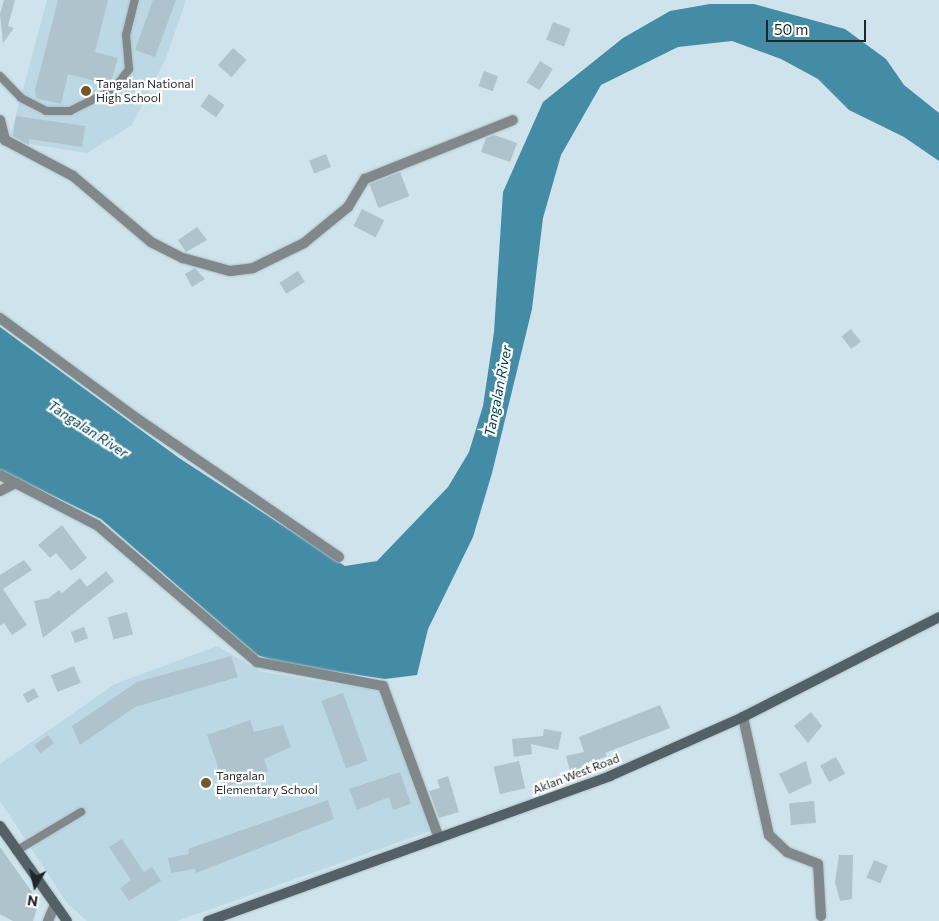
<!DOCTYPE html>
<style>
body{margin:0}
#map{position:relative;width:939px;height:921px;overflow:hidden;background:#cee3eb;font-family:Commissioner,sans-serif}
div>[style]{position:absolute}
.built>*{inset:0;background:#bcd8e4}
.water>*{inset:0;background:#448ca5}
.building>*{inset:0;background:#aec3cb;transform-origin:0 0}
.roads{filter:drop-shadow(0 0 1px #aec1c8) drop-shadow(0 0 1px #aec1c8)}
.service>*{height:8px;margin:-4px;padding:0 4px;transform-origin:4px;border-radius:4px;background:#80888c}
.minor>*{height:10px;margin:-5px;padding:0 5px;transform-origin:5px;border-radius:5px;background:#80888c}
.tertiary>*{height:10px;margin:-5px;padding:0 5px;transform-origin:5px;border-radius:5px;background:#80888c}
.secondary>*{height:10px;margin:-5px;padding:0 5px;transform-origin:5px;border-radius:5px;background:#536065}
.dots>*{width:14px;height:14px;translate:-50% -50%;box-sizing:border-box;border:2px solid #fff;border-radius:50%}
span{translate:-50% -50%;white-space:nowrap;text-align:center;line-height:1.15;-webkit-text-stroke:4.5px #fff;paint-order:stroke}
.poi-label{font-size:12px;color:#1f272a}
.left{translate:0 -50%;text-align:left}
.street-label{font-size:12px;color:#1f272a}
.water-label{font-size:14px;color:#004153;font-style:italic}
.north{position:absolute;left:10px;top:861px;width:50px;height:50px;-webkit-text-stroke:4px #fff;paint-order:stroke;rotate:189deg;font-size:14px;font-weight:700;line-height:20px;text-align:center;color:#1f272a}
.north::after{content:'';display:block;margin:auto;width:18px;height:22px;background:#1f272a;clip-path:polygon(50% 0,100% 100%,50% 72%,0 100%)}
.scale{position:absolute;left:766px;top:20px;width:100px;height:22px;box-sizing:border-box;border:2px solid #1f272a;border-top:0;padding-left:6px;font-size:15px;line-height:18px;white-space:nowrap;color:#1f272a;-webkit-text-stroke:4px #fff;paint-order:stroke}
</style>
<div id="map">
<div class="built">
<i style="clip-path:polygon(47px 0,186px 0,166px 58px,132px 125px,87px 153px,9px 141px)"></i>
<i style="clip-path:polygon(217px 646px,262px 672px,380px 691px,430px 831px,177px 921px,87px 921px,67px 903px,0 801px,0 764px,115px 684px)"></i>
</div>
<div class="water">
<i style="clip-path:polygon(710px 4px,754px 4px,845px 29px,886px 59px,904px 85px,939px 113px,939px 161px,904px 137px,849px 110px,818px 79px,781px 59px,732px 41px,678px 47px,601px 85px,561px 155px,543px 218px,532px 309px,492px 473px,473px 537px,428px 629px,417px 675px,385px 679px,284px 664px,257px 655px,101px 519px,0 470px,0 327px,179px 458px,345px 566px,377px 561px,448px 487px,469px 452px,483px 406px,494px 332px,503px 192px,543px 102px,623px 38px,670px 11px)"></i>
</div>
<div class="building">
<i style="clip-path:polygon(4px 0,15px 0,8px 26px,14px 28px,3px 43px,0 14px)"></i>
<i style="clip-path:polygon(58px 0,108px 0,95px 52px,118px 58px,110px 85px,68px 74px,61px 104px,36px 98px,35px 90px)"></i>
<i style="clip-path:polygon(153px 0,176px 0,155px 57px,135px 50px)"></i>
<i style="left:553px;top:22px;width:19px;height:19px;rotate:21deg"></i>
<i style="left:233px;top:48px;width:18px;height:23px;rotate:41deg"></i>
<i style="left:540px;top:61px;width:15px;height:25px;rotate:32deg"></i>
<i style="left:484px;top:71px;width:15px;height:16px;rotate:20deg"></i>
<i style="left:209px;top:94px;width:19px;height:15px;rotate:35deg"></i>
<i style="clip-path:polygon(16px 116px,85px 126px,82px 147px,29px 139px,29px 145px,13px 136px)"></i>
<i style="clip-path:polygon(494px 135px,517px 143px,510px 162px,481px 152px,486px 138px)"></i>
<i style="left:326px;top:154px;width:14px;height:18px;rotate:69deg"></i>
<i style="left:400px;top:172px;width:26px;height:33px;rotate:69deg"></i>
<i style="left:362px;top:209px;width:25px;height:19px;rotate:27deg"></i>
<i style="clip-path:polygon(197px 227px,207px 240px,186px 252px,178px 240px)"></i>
<i style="clip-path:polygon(195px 268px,205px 279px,192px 287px,185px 274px)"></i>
<i style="left:298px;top:271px;width:13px;height:22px;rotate:58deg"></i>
<i style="left:851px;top:329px;width:16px;height:12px;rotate:52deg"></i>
<i style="clip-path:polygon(62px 525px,87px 558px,71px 571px,56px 553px,50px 558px,38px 545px)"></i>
<i style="clip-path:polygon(24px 560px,32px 570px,3px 589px,27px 625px,12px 635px,4px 623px,0 626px,0 575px)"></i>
<i style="clip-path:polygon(106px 571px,114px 581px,43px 638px,34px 601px,49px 598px,59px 590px,62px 593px,80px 578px,87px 587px)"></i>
<i style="left:127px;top:612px;width:23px;height:20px;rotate:75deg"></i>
<i style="left:84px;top:627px;width:12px;height:14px;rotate:70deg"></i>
<i style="clip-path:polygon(231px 656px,238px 677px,135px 707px,80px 745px,72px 726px,137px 682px)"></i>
<i style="left:74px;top:666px;width:18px;height:25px;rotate:68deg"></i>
<i style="left:34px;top:688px;width:10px;height:13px;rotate:61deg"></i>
<i style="left:343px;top:693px;width:72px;height:23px;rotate:70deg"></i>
<i style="clip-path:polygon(660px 705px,670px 728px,605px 753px,607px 756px,581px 766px,583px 772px,571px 775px,566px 756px,584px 752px,579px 737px)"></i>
<i style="clip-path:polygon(811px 712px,822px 726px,808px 743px,794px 726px)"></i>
<i style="clip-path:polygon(250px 720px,254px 732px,283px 725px,291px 747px,264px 759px,268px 771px,225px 787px,207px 735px)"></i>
<i style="clip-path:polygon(544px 729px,562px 732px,558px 750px,531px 744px,532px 754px,514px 757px,512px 739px,543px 736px)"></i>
<i style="left:48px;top:735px;width:10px;height:17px;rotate:53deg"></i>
<i style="left:836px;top:757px;width:19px;height:18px;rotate:62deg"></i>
<i style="left:519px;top:761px;width:28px;height:26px;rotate:77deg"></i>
<i style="clip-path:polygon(806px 761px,812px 783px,789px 794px,779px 774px)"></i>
<i style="clip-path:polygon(400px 772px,411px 804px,393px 810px,389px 797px,357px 810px,349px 789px)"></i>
<i style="clip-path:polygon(448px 776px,459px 812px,439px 818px,429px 791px,440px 788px,437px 780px)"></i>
<i style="clip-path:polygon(328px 800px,334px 819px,196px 873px,195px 869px,171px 873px,168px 858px,189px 854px,188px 849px)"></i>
<i style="left:814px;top:801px;width:22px;height:25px;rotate:85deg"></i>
<i style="clip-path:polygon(122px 839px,144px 872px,152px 867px,161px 881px,129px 901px,120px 888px,131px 880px,109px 847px)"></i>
<i style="clip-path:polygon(0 847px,39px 902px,33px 921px,13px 921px,0 914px)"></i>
<i style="clip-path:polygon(839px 855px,853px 855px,852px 899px,840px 901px,835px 882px)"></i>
<i style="left:874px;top:860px;width:15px;height:19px;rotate:23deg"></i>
</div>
<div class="roads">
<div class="service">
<i style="left:0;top:76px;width:30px;rotate:46deg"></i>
<i style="left:21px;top:98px;width:28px;rotate:27deg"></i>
<i style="left:46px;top:111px;width:24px"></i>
<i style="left:70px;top:111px;width:49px;rotate:-26.6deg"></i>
<i style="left:114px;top:89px;width:25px;rotate:-53deg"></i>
<i style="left:129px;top:69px;width:34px;rotate:-95deg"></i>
<i style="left:126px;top:35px;width:36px;rotate:-76deg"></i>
<i style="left:16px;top:851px;width:76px;rotate:-31deg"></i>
</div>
<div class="minor">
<i style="left:0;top:120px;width:21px;rotate:76deg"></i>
<i style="left:5px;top:140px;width:77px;rotate:27.9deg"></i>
<i style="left:73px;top:176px;width:102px;rotate:40.2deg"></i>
<i style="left:151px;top:242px;width:36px;rotate:27deg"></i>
<i style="left:183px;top:258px;width:49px;rotate:15.5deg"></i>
<i style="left:230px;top:271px;width:23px;rotate:-7deg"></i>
<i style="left:253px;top:268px;width:57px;rotate:-26.1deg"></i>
<i style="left:304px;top:243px;width:57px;rotate:-39.3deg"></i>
<i style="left:348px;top:207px;width:33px;rotate:-59deg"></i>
<i style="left:365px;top:179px;width:159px;rotate:-21.7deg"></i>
<i style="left:0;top:318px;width:169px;rotate:36.3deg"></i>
<i style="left:136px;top:418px;width:246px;rotate:34.4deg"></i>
<i style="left:0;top:475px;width:109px;rotate:27.3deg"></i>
<i style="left:97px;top:525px;width:211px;rotate:40.6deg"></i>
<i style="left:257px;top:662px;width:128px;rotate:10.8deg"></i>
<i style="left:383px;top:686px;width:162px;rotate:69.8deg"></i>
<i style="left:0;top:491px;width:18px;rotate:-27deg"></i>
<i style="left:743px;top:717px;width:121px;rotate:77.6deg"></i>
<i style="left:769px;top:835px;width:25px;rotate:43deg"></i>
<i style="left:787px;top:852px;width:33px;rotate:21deg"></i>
<i style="left:818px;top:864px;width:52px;rotate:86.7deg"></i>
</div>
<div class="tertiary">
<i style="left:48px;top:921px;width:15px;rotate:-67deg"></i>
</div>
<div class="secondary">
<i style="left:0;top:826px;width:116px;rotate:54.8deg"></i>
<i style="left:208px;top:921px;width:427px;rotate:-19.8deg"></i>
<i style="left:610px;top:776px;width:145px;rotate:-23.9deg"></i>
<i style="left:743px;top:717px;width:220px;rotate:-27deg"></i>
</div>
</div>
<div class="dots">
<i style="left:86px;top:91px;background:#74562b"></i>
<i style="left:206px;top:783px;background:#74562b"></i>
</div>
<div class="poi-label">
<span class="left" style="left:96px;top:91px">Tangalan National<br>High School</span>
<span class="left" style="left:216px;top:783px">Tangalan<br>Elementary School</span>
</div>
<div class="street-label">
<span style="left:576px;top:774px;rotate:-21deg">Aklan West Road</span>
</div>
<div class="water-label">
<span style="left:498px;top:391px;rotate:-79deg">Tangalan River</span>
<span style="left:88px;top:429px;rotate:33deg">Tangalan River</span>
</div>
<div class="north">N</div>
<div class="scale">50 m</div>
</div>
